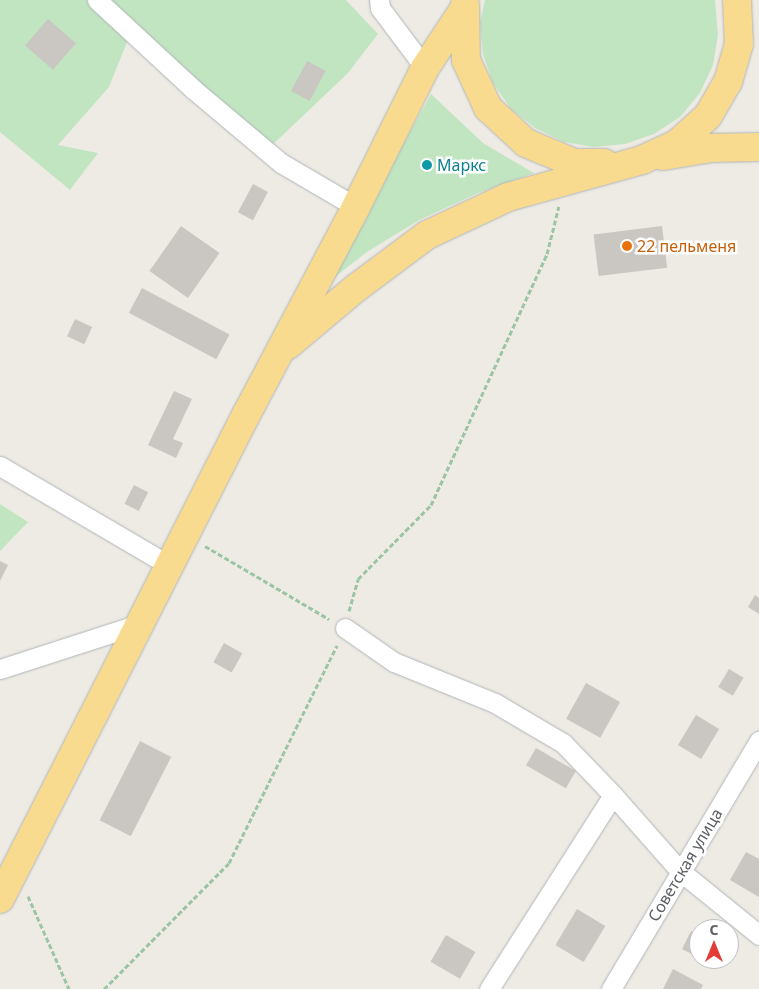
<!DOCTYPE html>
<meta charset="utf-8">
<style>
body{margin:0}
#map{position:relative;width:759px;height:989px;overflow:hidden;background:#eeebe4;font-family:"Noto Sans",sans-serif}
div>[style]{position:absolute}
.green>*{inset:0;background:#c2e5c1}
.building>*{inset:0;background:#cac6c1;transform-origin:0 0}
.path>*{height:3px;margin-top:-1.5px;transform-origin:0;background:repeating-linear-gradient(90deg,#9bc5a5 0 5px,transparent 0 7.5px)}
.roads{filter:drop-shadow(0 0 1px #b1b5b8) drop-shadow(0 0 1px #b1b5b8)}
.minor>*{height:19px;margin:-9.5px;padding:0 9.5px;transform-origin:9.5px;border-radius:9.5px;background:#fff}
.highway>*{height:28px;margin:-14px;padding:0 14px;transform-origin:14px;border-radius:14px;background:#f9db8f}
.dots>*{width:14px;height:14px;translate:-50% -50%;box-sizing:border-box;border:2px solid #fff;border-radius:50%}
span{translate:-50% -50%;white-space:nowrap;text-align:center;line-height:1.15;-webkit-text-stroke:5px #fff;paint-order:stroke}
.culture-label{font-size:16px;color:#0d838f}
.left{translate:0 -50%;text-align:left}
.food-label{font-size:16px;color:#c56008}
.street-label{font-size:16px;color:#5c6064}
.north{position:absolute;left:689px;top:919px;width:50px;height:50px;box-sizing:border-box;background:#fff;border:1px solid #bebfc1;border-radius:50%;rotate:0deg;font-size:14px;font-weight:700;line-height:20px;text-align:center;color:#5c6064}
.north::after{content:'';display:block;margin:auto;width:18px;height:22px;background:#e33c34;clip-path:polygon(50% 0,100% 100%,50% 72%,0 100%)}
</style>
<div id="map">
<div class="green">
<i style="clip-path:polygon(0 0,346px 0,378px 34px,348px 73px,266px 151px,131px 32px,109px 87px,58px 145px,98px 153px,70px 190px,0 132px)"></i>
<i style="clip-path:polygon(485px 0,715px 0,718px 35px,713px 65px,700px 93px,680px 117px,654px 134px,625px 144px,594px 147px,564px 142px,535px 128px,511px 109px,493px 83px,483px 54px,480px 23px)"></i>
<i style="clip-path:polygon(431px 94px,483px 143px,534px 173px,478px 193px,419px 220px,367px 252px,336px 276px,332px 272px)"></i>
<i style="clip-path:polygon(0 504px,28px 522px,0 551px)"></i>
</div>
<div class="building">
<i style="left:48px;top:19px;width:37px;height:35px;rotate:41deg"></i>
<i style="left:307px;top:61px;width:21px;height:34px;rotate:28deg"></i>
<i style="left:253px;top:184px;width:17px;height:32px;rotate:28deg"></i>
<i style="left:181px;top:226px;width:47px;height:55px;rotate:35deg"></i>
<i style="left:662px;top:226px;width:42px;height:69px;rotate:83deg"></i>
<i style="left:142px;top:288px;width:99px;height:28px;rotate:28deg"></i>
<i style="left:75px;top:319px;width:19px;height:19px;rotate:25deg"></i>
<i style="clip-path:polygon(174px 391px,192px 399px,173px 439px,183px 443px,176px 458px,148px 445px)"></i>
<i style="left:134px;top:485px;width:16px;height:21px;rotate:27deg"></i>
<i style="clip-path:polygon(0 561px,8px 565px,0 581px)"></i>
<i style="clip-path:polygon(755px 595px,759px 598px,759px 614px,748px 607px)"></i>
<i style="left:224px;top:643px;width:21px;height:22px;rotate:29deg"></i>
<i style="left:729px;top:669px;width:17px;height:21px;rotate:31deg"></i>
<i style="left:586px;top:683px;width:39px;height:41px;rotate:29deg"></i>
<i style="left:696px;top:715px;width:27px;height:35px;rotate:31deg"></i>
<i style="left:140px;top:741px;width:35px;height:89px;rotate:27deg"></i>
<i style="left:536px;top:748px;width:46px;height:20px;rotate:30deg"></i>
<i style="clip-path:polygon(746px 852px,759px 859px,759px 897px,730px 880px)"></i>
<i style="left:577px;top:909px;width:33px;height:42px;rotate:31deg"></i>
<i style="clip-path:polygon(691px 931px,699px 935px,699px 958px,682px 949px)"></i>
<i style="left:446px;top:935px;width:34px;height:31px;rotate:30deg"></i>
<i style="clip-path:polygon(701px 959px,715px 959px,712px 965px)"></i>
<i style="clip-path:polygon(673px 969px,703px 985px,701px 989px,663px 989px)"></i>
</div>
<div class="path">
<i style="left:205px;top:546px;width:144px;rotate:30.5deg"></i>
<i style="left:349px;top:611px;width:33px;rotate:-74deg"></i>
<i style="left:358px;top:579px;width:104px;rotate:-45.4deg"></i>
<i style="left:431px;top:505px;width:277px;rotate:-65.2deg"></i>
<i style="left:547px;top:254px;width:49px;rotate:-76deg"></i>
<i style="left:28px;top:896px;width:102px;rotate:66.2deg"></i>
<i style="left:104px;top:989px;width:177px;rotate:-45.2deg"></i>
<i style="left:229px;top:863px;width:243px;rotate:-63.6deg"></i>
</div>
<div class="roads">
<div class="minor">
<i style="left:97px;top:0;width:131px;rotate:42.8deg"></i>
<i style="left:193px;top:89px;width:115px;rotate:40.1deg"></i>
<i style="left:281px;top:163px;width:87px;rotate:30.4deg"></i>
<i style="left:379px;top:0;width:8px;rotate:83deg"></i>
<i style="left:380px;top:8px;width:75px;rotate:53.1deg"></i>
<i style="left:0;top:466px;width:196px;rotate:30.4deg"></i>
<i style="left:345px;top:628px;width:60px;rotate:34.8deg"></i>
<i style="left:394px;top:662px;width:109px;rotate:22.1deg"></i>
<i style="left:495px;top:703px;width:79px;rotate:30.5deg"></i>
<i style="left:563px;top:743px;width:72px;rotate:46.1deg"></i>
<i style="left:613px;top:795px;width:101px;rotate:48.6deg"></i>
<i style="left:680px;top:871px;width:102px;rotate:39deg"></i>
<i style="left:0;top:669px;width:146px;rotate:-17.9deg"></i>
<i style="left:489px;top:989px;width:230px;rotate:-57.4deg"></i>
<i style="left:611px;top:989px;width:289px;rotate:-59.2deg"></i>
</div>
<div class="highway">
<i style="left:465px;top:5px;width:55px;rotate:89deg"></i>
<i style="left:466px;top:60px;width:53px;rotate:65.4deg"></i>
<i style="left:488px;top:108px;width:52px;rotate:42.6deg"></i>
<i style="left:526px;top:143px;width:52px;rotate:22.6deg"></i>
<i style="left:574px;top:163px;width:30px"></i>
<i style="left:663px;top:156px;width:49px;rotate:-9.5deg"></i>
<i style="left:711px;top:148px;width:48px;rotate:-1.2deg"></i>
<i style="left:288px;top:345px;width:89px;rotate:-40deg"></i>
<i style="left:356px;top:288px;width:89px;rotate:-36.7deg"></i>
<i style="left:427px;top:235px;width:89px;rotate:-25.1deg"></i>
<i style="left:508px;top:197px;width:139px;rotate:-15.4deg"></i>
<i style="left:642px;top:160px;width:40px;rotate:-25deg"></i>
<i style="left:678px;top:143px;width:40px;rotate:-42deg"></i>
<i style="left:708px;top:116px;width:39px;rotate:-60deg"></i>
<i style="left:728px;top:82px;width:40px;rotate:-74deg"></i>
<i style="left:739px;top:44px;width:44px;rotate:-92.6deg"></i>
<i style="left:0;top:899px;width:543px;rotate:-63.06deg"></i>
<i style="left:246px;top:415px;width:235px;rotate:-62.1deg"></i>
<i style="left:356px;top:207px;width:155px;rotate:-63.6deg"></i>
<i style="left:425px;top:68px;width:71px;rotate:-56.5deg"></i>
</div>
</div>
<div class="dots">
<i style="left:427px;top:165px;background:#0f9aa8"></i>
<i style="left:627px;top:246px;background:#e8710a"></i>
</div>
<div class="culture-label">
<span class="left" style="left:437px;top:165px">Маркс</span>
</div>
<div class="food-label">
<span class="left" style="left:637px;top:246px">22 пельменя</span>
</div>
<div class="street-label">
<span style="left:685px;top:865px;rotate:-59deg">Советская улица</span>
</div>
<div class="north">С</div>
</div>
